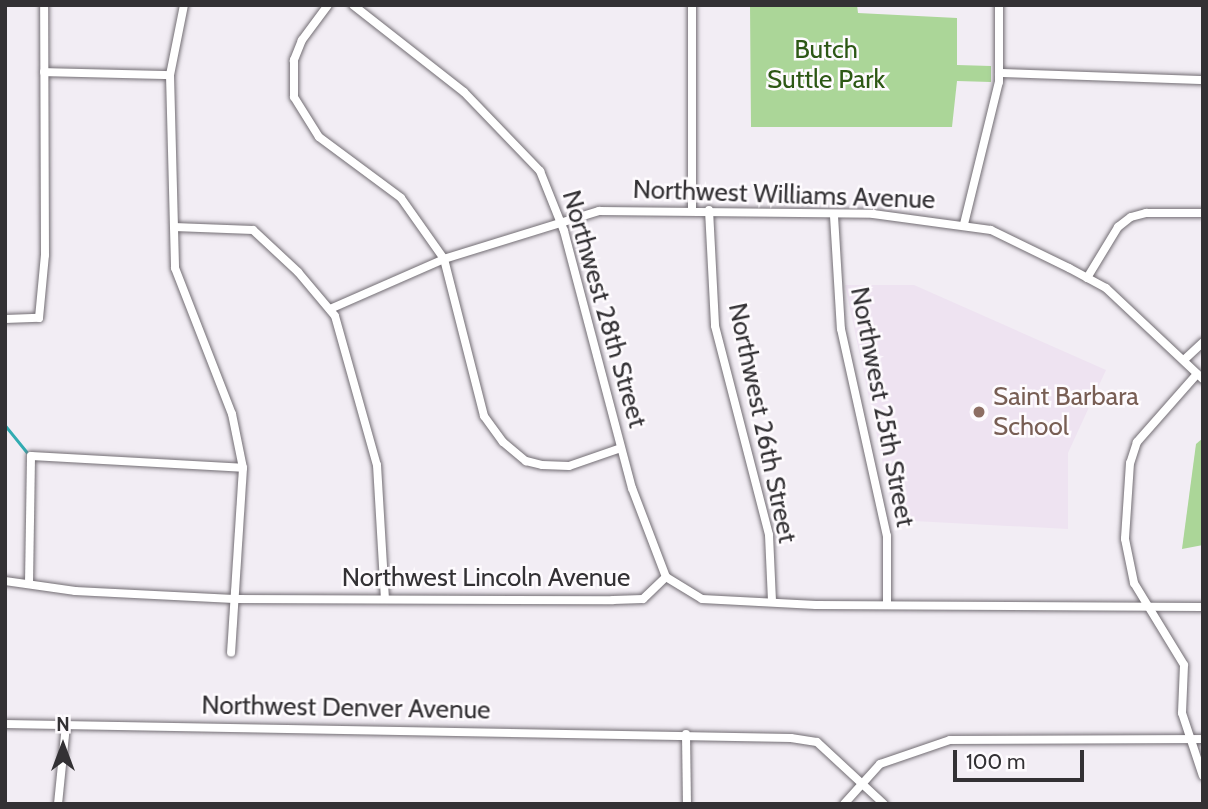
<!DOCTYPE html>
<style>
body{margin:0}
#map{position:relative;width:1208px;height:809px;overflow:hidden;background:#f2edf4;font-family:Cabin,sans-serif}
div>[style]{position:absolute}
.built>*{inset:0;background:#eee3f1}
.green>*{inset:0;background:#abd698}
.stream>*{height:2.5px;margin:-1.25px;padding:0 1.25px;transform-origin:1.25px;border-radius:1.25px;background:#32acb2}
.roads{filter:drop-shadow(0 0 2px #726d73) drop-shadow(0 0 2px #726d73)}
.minor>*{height:8px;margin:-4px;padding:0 4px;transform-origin:4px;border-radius:4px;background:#fff}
.dots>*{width:19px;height:19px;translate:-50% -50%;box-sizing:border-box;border:4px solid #fefbfe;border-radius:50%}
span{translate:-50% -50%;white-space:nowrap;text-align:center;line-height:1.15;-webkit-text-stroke:5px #fefbfe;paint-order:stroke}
.park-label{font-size:26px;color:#2d5815}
.street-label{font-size:26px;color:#333134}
.education-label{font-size:26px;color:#785e54}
.left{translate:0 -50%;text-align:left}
.frame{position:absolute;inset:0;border:7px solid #333134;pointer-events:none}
.north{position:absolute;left:28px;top:711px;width:70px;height:70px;-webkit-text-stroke:5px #fefbfe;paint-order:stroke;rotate:0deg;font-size:19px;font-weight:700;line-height:28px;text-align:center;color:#333134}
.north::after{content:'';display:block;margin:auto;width:24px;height:32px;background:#333134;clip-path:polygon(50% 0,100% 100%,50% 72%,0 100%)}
.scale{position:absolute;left:953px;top:750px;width:131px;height:32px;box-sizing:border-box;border:4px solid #333134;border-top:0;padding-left:9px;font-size:21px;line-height:24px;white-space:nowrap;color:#333134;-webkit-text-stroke:5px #fefbfe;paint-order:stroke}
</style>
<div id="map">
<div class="built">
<i style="clip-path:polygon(845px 285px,914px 285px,1106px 370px,1068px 453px,1068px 529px,895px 520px)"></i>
</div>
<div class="green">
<i style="clip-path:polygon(750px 5px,857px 5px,858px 13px,957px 18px,957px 65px,991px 66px,991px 82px,957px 81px,952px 127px,751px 127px)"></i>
<i style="clip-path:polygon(1203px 438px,1203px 545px,1182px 549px,1196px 444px)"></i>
</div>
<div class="stream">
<i style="left:5px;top:425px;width:36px;rotate:51deg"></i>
</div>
<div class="roads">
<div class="minor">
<i style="left:184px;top:5px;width:71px;rotate:101.3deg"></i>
<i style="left:170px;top:75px;width:193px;rotate:88.5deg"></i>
<i style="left:175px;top:268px;width:157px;rotate:68.7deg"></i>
<i style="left:232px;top:414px;width:55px;rotate:78.5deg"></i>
<i style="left:243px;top:468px;width:185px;rotate:93.7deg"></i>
<i style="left:328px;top:5px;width:44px;rotate:126.6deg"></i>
<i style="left:302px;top:40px;width:22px;rotate:112deg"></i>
<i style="left:294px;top:60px;width:37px;rotate:90deg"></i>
<i style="left:294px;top:97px;width:47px;rotate:58deg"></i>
<i style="left:319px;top:137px;width:102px;rotate:36.6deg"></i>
<i style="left:401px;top:198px;width:75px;rotate:54.8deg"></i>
<i style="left:444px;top:259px;width:162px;rotate:75.7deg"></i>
<i style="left:484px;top:416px;width:32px;rotate:54deg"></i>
<i style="left:503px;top:442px;width:30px;rotate:40deg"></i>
<i style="left:526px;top:461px;width:16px;rotate:14deg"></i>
<i style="left:542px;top:465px;width:27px;rotate:2deg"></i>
<i style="left:569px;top:466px;width:55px;rotate:-19.1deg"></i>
<i style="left:353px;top:5px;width:141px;rotate:38.1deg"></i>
<i style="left:464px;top:92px;width:110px;rotate:46.1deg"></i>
<i style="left:540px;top:171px;width:65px;rotate:68.2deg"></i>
<i style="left:564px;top:231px;width:266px;rotate:75.2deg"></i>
<i style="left:632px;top:488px;width:95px;rotate:69.1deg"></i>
<i style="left:692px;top:5px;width:205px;rotate:90deg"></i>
<i style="left:44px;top:72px;width:126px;rotate:1.4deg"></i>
<i style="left:999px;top:73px;width:204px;rotate:2deg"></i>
<i style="left:709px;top:210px;width:116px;rotate:87deg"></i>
<i style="left:715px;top:326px;width:216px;rotate:75.5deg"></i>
<i style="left:769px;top:535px;width:67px;rotate:87.4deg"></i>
<i style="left:834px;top:216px;width:113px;rotate:86.5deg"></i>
<i style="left:841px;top:329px;width:212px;rotate:77.5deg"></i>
<i style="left:887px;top:536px;width:69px;rotate:90deg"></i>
<i style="left:964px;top:224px;width:146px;rotate:-76.2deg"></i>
<i style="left:999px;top:82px;width:77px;rotate:-90deg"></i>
<i style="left:174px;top:227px;width:79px;rotate:2.2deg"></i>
<i style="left:253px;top:230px;width:62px;rotate:43deg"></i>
<i style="left:298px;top:272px;width:57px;rotate:49.9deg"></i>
<i style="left:335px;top:316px;width:155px;rotate:74.3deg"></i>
<i style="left:377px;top:465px;width:134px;rotate:86.6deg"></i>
<i style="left:1087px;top:278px;width:60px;rotate:-58.7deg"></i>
<i style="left:1118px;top:227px;width:16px;rotate:-38deg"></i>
<i style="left:1131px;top:217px;width:16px;rotate:-15deg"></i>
<i style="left:1146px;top:213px;width:57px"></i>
<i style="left:330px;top:309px;width:124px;rotate:-23.7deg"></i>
<i style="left:444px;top:259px;width:162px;rotate:-17.2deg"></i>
<i style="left:599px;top:211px;width:274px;rotate:0.6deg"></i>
<i style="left:873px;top:214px;width:119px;rotate:7.7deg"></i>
<i style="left:991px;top:230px;width:87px;rotate:26deg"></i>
<i style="left:1069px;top:268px;width:42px;rotate:28.4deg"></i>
<i style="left:1106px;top:288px;width:133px;rotate:43.2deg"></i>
<i style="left:5px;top:319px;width:34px;rotate:-2deg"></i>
<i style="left:39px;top:318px;width:63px;rotate:-84.6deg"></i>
<i style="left:45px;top:255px;width:250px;rotate:-90.2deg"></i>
<i style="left:1185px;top:359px;width:25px;rotate:-43deg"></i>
<i style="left:1197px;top:374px;width:91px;rotate:131.4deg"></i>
<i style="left:1137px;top:442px;width:22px;rotate:108deg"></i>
<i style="left:1130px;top:463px;width:76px;rotate:93.8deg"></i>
<i style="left:1125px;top:539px;width:45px;rotate:78.4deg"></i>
<i style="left:1134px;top:583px;width:96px;rotate:58.6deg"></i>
<i style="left:1184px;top:665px;width:48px;rotate:92.4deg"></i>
<i style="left:1182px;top:713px;width:66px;rotate:71.6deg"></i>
<i style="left:666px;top:577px;width:42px;rotate:31.4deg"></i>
<i style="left:702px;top:599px;width:114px;rotate:3deg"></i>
<i style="left:816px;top:605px;width:387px;rotate:0.3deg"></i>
<i style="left:5px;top:581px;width:71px;rotate:8.1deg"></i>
<i style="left:75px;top:591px;width:159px;rotate:2.9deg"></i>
<i style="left:234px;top:599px;width:379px;rotate:0.2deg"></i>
<i style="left:613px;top:600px;width:30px;rotate:-2deg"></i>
<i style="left:643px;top:599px;width:32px;rotate:-44deg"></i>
<i style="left:29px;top:584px;width:128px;rotate:-89.1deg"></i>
<i style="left:31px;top:456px;width:212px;rotate:3.2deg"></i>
<i style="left:5px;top:724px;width:786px;rotate:1.02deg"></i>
<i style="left:791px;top:738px;width:26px;rotate:9deg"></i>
<i style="left:817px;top:742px;width:91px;rotate:42.8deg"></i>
<i style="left:686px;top:734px;width:70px;rotate:89.2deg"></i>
<i style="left:58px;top:804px;width:79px;rotate:-84.2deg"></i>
<i style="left:844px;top:804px;width:54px;rotate:-48deg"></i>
<i style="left:880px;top:764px;width:74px;rotate:-18.9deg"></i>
<i style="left:950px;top:740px;width:253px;rotate:-0.2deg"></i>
</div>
</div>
<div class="dots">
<i style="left:979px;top:412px;background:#8d6e63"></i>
</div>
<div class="park-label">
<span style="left:826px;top:65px">Butch<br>Suttle Park</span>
</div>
<div class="street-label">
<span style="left:784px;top:195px;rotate:2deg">Northwest Williams Avenue</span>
<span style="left:604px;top:309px;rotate:74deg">Northwest 28th Street</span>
<span style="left:882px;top:407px;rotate:79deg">Northwest 25th Street</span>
<span style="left:762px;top:423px;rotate:78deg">Northwest 26th Street</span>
<span style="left:486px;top:578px">Northwest Lincoln Avenue</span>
<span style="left:346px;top:708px;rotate:1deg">Northwest Denver Avenue</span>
</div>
<div class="education-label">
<span class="left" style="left:993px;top:412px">Saint Barbara<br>School</span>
</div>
<div class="frame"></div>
<div class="north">N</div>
<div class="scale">100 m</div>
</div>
